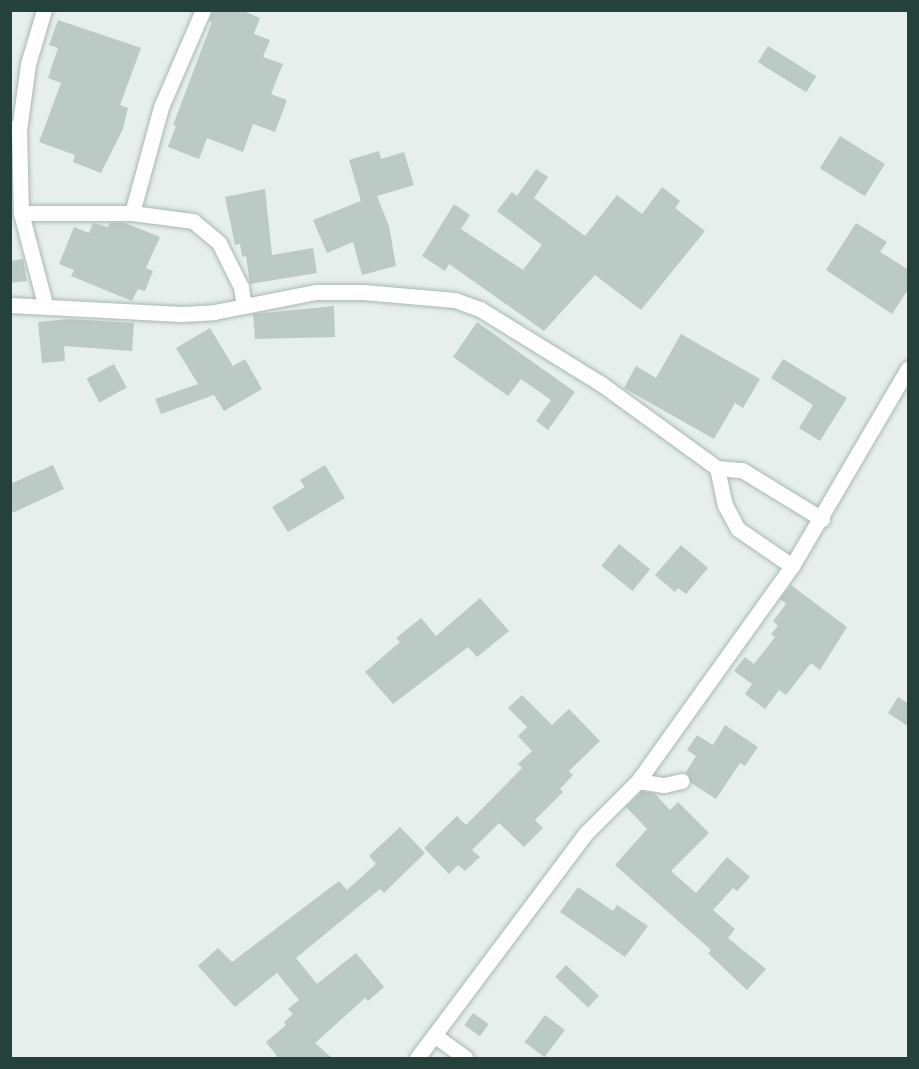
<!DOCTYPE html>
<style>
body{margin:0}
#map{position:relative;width:919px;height:1069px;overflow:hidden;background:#e6efeb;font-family:"PT Sans",sans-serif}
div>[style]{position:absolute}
.building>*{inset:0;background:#bbcac4;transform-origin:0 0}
.roads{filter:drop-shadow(0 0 2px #a8b8b2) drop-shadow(0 0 2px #a8b8b2)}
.street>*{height:15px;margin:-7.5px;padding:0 7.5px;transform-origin:7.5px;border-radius:7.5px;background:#fff}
span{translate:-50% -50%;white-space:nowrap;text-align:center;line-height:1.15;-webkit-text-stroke:6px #f7fbf9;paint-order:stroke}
.frame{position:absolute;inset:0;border:12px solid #24423a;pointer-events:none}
</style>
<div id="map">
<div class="building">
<i style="clip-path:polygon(213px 10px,241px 10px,260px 18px,254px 34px,270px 40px,263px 57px,283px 64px,271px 94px,287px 100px,275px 132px,253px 124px,243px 152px,207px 138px,199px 159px,168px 147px,176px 126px,173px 125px,212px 22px,209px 21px)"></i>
<i style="clip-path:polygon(58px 20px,141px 48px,120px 105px,128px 108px,123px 129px,101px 173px,73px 162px,75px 155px,39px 142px,61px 83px,48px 78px,58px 48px,49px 45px)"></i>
<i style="left:768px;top:46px;width:57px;height:19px;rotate:32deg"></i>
<i style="left:840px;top:136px;width:53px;height:38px;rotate:32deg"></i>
<i style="clip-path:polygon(379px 151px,381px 159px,404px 152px,414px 185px,377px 196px,389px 226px,396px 266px,362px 275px,353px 242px,327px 253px,313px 220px,361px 201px,349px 160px)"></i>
<i style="clip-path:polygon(536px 169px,548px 177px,534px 198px,585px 236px,617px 195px,642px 214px,662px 187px,680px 201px,675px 208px,705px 231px,641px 310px,595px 275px,544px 331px,449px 264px,445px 271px,422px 256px,454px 204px,470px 215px,461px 229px,523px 270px,542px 245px,497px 211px,512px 192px,517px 196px)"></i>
<i style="clip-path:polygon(265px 189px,272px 255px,313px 248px,317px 273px,250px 284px,246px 256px,242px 257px,240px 244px,235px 245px,225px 197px)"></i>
<i style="clip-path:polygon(93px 223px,108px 227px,110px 223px,125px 223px,160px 237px,146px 268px,153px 271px,145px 291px,138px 289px,132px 301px,71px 276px,74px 270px,59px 264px,74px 227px,89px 233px)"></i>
<i style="clip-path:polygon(856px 223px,887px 242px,880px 252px,909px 270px,909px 288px,892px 314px,826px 270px)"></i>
<i style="clip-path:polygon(23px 259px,27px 281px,10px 283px,10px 261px)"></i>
<i style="clip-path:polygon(334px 306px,335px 337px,255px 339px,253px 314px)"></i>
<i style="clip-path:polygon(69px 319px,134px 323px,132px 351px,64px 346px,65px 361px,42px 363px,38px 322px)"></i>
<i style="clip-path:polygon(477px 322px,575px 392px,548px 430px,536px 421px,551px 400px,521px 379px,508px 396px,453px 357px)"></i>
<i style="clip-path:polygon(210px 328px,233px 366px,245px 359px,262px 389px,224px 411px,214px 395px,161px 414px,155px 399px,198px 384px,176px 348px)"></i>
<i style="clip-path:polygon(681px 334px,760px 379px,743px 408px,735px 403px,714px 439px,624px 388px,636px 366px,656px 378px)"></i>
<i style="clip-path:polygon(783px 359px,847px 398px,820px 441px,799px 428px,813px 405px,771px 378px)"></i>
<i style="left:114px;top:364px;width:27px;height:31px;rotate:62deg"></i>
<i style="clip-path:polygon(53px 465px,64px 489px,10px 514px,10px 484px)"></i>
<i style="clip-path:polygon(325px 465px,345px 498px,288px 532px,272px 507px,305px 487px,300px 480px)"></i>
<i style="left:619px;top:544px;width:40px;height:28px;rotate:39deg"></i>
<i style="clip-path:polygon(681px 545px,708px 568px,686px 594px,678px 588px,675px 592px,655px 575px)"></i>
<i style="clip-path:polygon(791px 585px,847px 627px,820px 670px,811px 663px,786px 695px,779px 690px,765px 709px,745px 694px,752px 684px,734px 671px,745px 657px,754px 664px,775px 637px,771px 634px,778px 626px,773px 621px,786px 604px,780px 599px)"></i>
<i style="clip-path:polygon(480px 598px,509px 631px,477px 657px,468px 647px,393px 704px,365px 672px,400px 642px,396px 638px,421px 618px,436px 636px)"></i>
<i style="clip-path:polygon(522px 695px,552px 725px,569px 709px,600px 741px,569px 771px,573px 775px,560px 789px,563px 792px,535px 820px,543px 828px,524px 847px,499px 823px,472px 850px,480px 857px,465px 871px,458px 865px,449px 874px,424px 848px,457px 816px,466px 825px,522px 768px,518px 764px,532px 751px,518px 736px,527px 727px,508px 708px)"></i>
<i style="clip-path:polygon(898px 697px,909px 704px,909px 727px,888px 713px)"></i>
<i style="clip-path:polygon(725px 725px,758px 747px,745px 766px,740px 763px,716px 799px,691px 783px,686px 772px,696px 756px,687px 750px,697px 735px,713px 745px)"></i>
<i style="clip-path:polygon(642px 791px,654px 793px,670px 810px,678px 802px,709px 833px,671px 871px,696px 893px,727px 857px,750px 877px,737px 891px,733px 888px,713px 910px,735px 929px,728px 938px,766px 969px,747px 990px,714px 959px,708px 953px,711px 950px,615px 865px,647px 829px,626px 807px)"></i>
<i style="clip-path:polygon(400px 827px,425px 853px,384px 893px,380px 889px,296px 958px,317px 984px,356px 953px,384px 987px,368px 1001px,365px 998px,315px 1043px,333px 1059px,279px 1059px,266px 1042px,286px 1025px,284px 1022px,293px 1014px,288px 1009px,299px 1000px,277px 973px,235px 1007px,198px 966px,218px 948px,232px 962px,339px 881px,347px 890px,376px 864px,369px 856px)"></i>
<i style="clip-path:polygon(578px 887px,613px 911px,617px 905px,648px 926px,625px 957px,560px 912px)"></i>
<i style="left:566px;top:965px;width:45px;height:16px;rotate:43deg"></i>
<i style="left:473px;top:1013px;width:19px;height:15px;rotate:35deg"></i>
<i style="left:545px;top:1015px;width:25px;height:34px;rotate:37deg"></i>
</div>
<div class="roads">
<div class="street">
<i style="left:10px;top:128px;width:9px;rotate:13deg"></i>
<i style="left:19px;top:130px;width:67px;rotate:-82.2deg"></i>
<i style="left:28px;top:64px;width:56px;rotate:-73.5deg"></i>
<i style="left:19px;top:130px;width:83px;rotate:88.6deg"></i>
<i style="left:21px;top:213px;width:94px;rotate:75.2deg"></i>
<i style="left:21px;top:213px;width:111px"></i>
<i style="left:132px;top:213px;width:62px;rotate:7.5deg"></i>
<i style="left:193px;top:221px;width:34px;rotate:40deg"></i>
<i style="left:219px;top:243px;width:49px;rotate:63.4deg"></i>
<i style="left:241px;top:287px;width:19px;rotate:81deg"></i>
<i style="left:132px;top:213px;width:110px;rotate:-74.7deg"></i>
<i style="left:161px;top:107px;width:106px;rotate:-66.6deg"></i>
<i style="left:10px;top:305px;width:171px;rotate:3deg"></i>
<i style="left:181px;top:314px;width:33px;rotate:-3deg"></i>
<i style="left:214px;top:312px;width:104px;rotate:-11.1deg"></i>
<i style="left:316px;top:292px;width:47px"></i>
<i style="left:363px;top:292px;width:92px;rotate:5deg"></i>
<i style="left:455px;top:300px;width:27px;rotate:20deg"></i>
<i style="left:480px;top:309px;width:141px;rotate:31.7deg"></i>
<i style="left:600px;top:383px;width:145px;rotate:36deg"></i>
<i style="left:717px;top:468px;width:25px;rotate:5deg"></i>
<i style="left:742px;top:470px;width:94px;rotate:31.5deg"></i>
<i style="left:717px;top:468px;width:38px;rotate:78deg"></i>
<i style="left:725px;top:505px;width:27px;rotate:62deg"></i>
<i style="left:738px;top:529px;width:65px;rotate:34.4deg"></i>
<i style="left:638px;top:781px;width:26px;rotate:9deg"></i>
<i style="left:664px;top:785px;width:18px;rotate:-13deg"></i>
<i style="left:434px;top:1035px;width:39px;rotate:36deg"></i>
<i style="left:417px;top:1058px;width:281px;rotate:-53.1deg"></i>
<i style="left:586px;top:833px;width:74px;rotate:-45deg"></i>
<i style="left:638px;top:781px;width:264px;rotate:-54.4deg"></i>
<i style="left:792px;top:566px;width:229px;rotate:-59.6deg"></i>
</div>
</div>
<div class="frame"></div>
</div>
